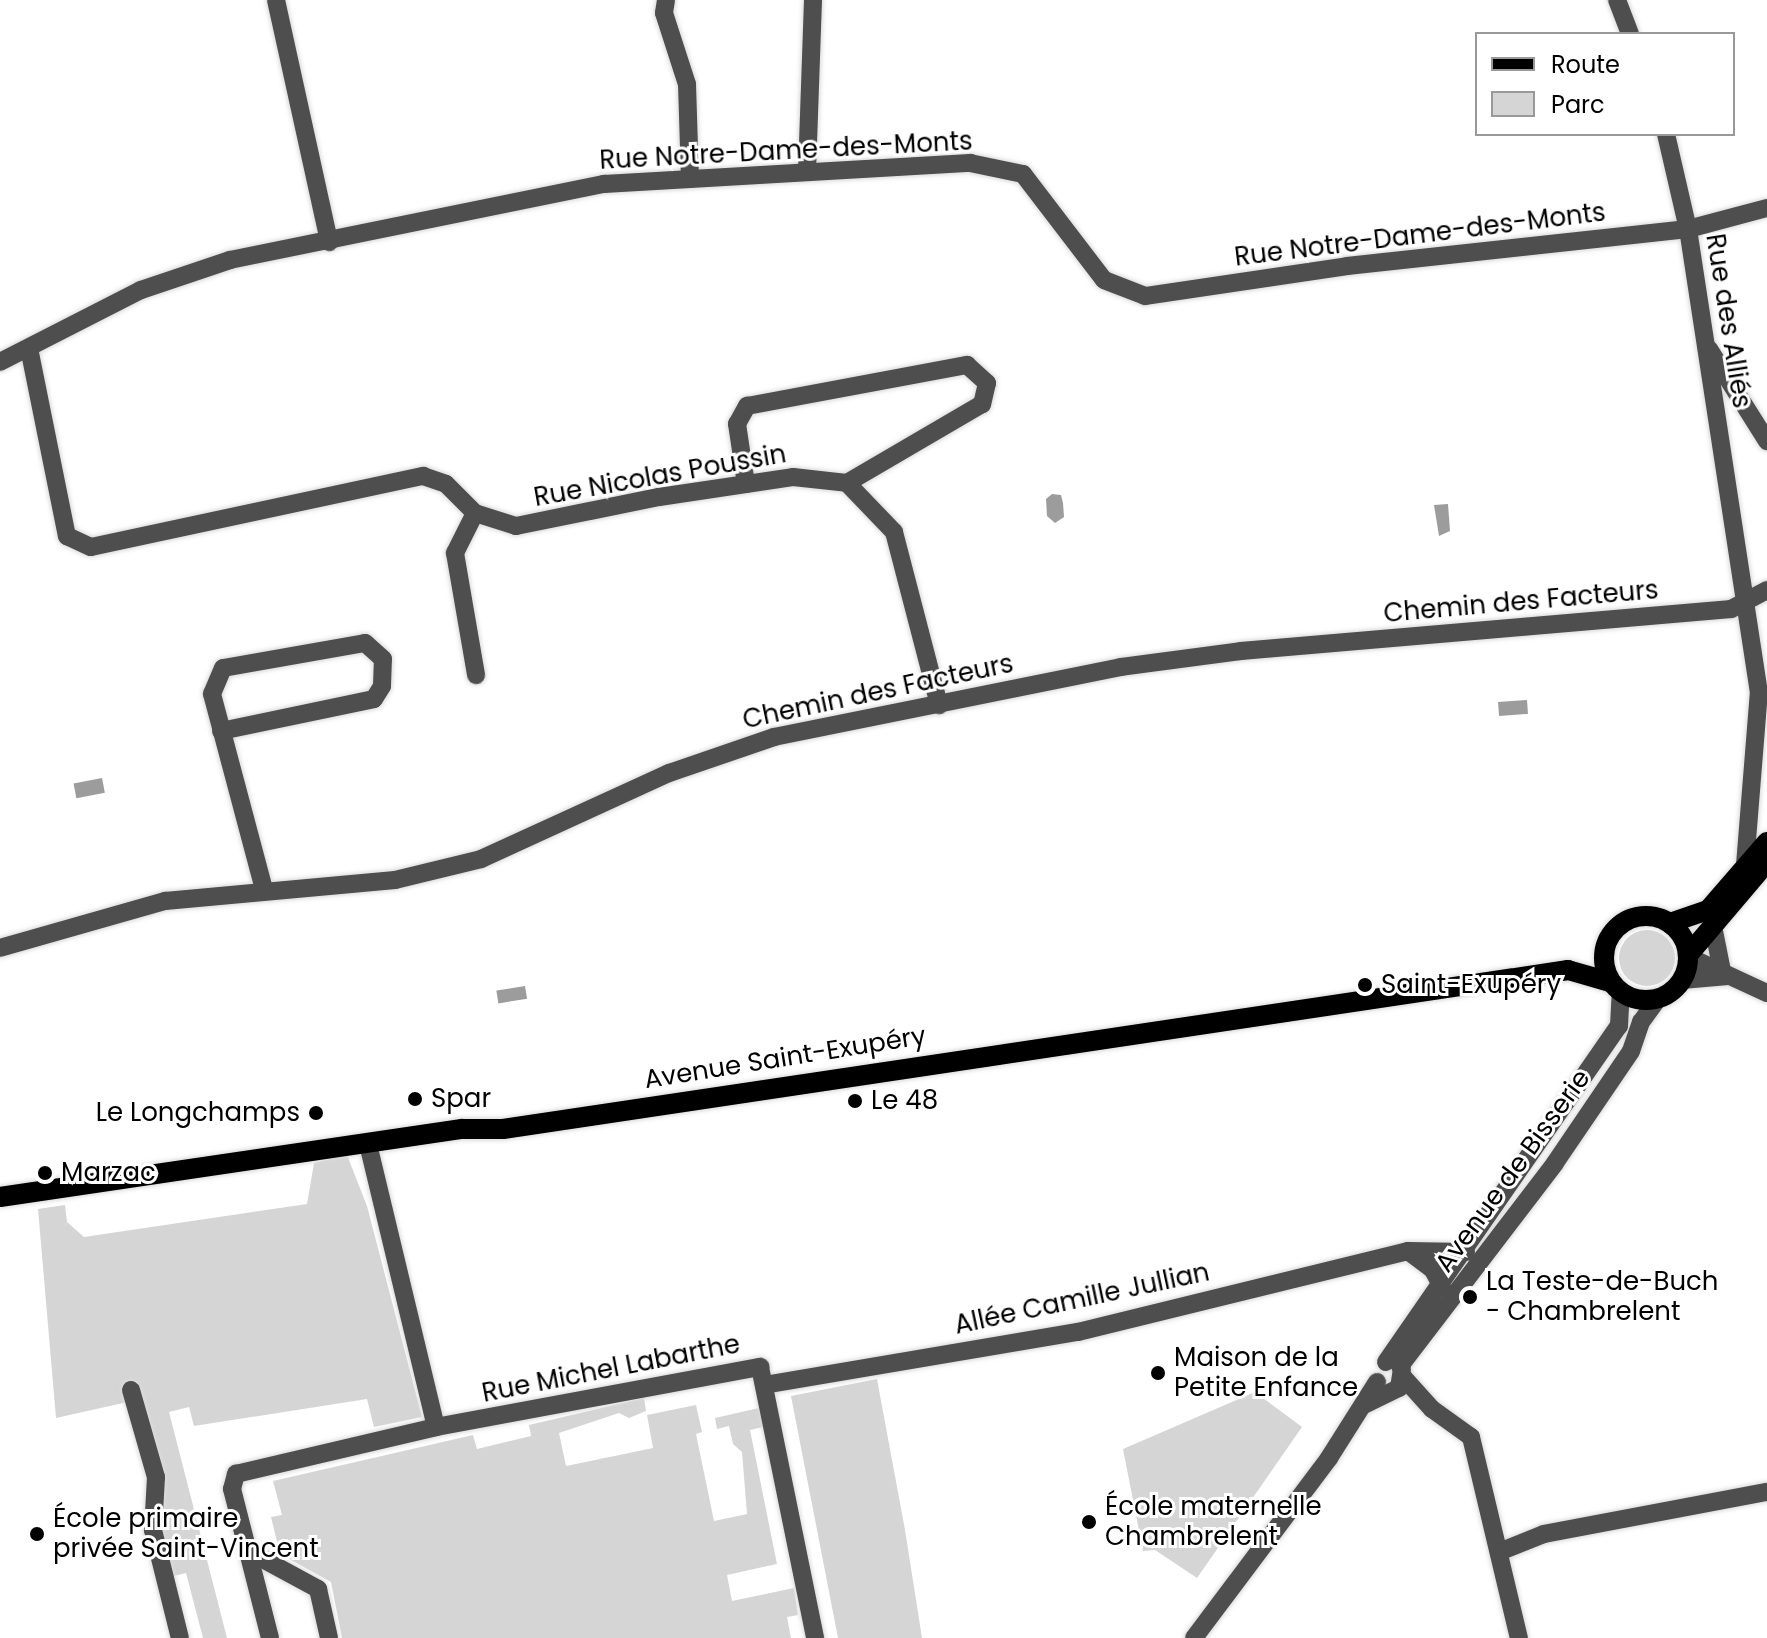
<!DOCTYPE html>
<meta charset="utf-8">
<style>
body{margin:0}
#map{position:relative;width:1767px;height:1638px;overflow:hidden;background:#fff;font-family:Poppins,sans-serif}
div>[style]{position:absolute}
.green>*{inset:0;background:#d5d5d5}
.round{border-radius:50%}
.water>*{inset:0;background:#9c9c9c;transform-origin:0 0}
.roads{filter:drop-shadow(0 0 2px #dbdbdb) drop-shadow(0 0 2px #dbdbdb)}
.minor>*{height:18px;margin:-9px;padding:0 9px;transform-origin:9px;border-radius:9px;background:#4e4e4e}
.major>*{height:20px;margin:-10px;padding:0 10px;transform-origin:10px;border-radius:10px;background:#000}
.major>.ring{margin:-10px;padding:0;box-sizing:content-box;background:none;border:20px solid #000;border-radius:50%}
.dots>*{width:22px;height:22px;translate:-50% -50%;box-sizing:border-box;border:4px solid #fff;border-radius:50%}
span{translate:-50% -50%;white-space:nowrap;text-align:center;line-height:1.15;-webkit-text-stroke:6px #fff;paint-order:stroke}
.street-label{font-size:26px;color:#000}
.poi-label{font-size:26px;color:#000}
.left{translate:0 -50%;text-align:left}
.right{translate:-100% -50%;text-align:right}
.legend{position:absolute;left:1475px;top:32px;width:260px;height:104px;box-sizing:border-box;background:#fff;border:2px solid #999;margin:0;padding:10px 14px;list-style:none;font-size:24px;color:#000}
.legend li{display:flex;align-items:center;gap:16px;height:40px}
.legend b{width:40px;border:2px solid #999}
</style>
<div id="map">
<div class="green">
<i class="round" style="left:1619px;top:930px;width:56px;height:56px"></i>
<i style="clip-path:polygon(347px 1155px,367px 1206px,422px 1417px,374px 1427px,367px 1399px,194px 1426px,189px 1407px,169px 1412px,227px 1638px,203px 1638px,186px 1573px,170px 1577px,141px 1399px,56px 1418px,38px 1209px,65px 1205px,67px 1222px,84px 1237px,307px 1204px,314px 1163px)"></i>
<i style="clip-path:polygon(877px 1379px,905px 1530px,922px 1638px,838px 1638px,791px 1396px)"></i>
<i style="clip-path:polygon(1255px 1392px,1302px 1427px,1197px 1578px,1155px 1550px,1143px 1551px,1123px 1449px)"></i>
<i style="clip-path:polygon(644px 1398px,646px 1411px,629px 1418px,619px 1413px,559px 1433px,566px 1466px,653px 1448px,647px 1415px,696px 1405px,702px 1432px,696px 1434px,714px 1521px,747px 1514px,742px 1452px,733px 1444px,729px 1426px,717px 1429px,715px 1418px,759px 1408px,763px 1427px,750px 1430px,777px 1564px,727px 1575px,732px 1601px,794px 1588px,798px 1615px,787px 1617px,791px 1638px,342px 1638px,331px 1582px,280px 1554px,271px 1517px,282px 1515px,273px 1481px,473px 1435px,477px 1449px,531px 1436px,529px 1425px)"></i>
</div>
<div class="water">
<i style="clip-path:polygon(1052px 494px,1061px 495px,1063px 503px,1064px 517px,1055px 523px,1047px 516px,1046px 499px)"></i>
<i style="clip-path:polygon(1448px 504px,1450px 531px,1439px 536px,1434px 505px)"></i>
<i style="left:1527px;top:700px;width:14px;height:29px;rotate:86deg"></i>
<i style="left:102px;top:778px;width:15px;height:29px;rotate:79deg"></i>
<i style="left:525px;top:986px;width:13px;height:29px;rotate:81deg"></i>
</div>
<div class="roads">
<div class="minor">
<i style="left:276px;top:0;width:248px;rotate:77.6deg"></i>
<i style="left:666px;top:0;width:13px;rotate:99deg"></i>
<i style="left:664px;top:13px;width:75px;rotate:72.1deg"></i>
<i style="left:687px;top:84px;width:95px;rotate:88.2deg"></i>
<i style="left:1617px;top:0;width:36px;rotate:69deg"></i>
<i style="left:1666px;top:134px;width:98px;rotate:77deg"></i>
<i style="left:1688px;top:229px;width:467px;rotate:81.3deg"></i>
<i style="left:1759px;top:691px;width:176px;rotate:94.6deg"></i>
<i style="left:807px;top:172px;width:172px;rotate:-88deg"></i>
<i style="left:29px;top:348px;width:192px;rotate:78.6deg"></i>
<i style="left:67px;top:536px;width:26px;rotate:25deg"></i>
<i style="left:91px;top:547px;width:340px;rotate:-12.1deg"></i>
<i style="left:423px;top:476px;width:24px;rotate:19deg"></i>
<i style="left:446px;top:484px;width:41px;rotate:45deg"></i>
<i style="left:475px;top:513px;width:43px;rotate:17.6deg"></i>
<i style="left:516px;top:526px;width:146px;rotate:-11.5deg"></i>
<i style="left:659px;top:497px;width:135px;rotate:-8.5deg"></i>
<i style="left:793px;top:477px;width:54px;rotate:6.3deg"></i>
<i style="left:847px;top:483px;width:68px;rotate:46.2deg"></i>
<i style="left:894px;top:532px;width:179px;rotate:75.4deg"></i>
<i style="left:1709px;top:349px;width:109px;rotate:57.8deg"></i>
<i style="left:0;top:362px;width:158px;rotate:-27.1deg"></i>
<i style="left:141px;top:290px;width:94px;rotate:-18.6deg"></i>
<i style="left:230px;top:260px;width:382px;rotate:-11.5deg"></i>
<i style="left:604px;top:184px;width:367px;rotate:-3.3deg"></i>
<i style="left:970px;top:163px;width:54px;rotate:11.7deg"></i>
<i style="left:1023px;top:174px;width:133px;rotate:52.6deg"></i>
<i style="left:1104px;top:280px;width:44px;rotate:21.3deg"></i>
<i style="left:1145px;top:296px;width:204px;rotate:-8.4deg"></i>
<i style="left:1347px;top:266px;width:343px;rotate:-6.2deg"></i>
<i style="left:1688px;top:229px;width:82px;rotate:-14.9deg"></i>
<i style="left:746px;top:484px;width:61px;rotate:-98.5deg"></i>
<i style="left:737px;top:424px;width:21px;rotate:-61deg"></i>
<i style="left:747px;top:406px;width:224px;rotate:-10.6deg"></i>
<i style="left:967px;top:365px;width:27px;rotate:42deg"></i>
<i style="left:987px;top:383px;width:22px;rotate:103deg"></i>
<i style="left:982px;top:404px;width:156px;rotate:149.7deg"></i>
<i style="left:475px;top:513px;width:45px;rotate:116.6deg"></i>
<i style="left:455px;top:553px;width:124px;rotate:80.2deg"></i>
<i style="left:221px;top:731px;width:156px;rotate:-11.8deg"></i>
<i style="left:374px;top:699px;width:15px;rotate:-58deg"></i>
<i style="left:382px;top:686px;width:27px;rotate:-88deg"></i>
<i style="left:383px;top:659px;width:24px;rotate:-138deg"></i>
<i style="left:365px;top:643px;width:144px;rotate:170deg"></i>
<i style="left:223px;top:668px;width:28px;rotate:113deg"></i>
<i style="left:212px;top:694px;width:202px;rotate:75.1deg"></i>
<i style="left:1713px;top:926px;width:46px;rotate:78.7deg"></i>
<i style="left:0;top:948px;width:172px;rotate:-15.9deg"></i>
<i style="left:165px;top:901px;width:231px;rotate:-5.2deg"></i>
<i style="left:395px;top:880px;width:89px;rotate:-13.7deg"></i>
<i style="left:481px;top:859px;width:207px;rotate:-24.6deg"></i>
<i style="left:669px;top:773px;width:111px;rotate:-18.9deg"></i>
<i style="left:774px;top:737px;width:354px;rotate:-11.4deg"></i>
<i style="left:1121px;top:667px;width:121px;rotate:-7.6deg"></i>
<i style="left:1241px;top:651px;width:492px;rotate:-4.9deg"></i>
<i style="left:1731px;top:609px;width:41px;rotate:-27.8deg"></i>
<i style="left:1689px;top:957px;width:86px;rotate:24.8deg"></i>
<i style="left:1682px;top:980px;width:46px;rotate:-5deg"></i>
<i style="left:368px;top:1144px;width:291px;rotate:76.5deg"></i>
<i style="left:436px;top:1427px;width:330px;rotate:-10.5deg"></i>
<i style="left:760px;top:1367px;width:277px;rotate:78.5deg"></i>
<i style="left:1408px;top:1251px;width:31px;rotate:37deg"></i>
<i style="left:1433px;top:1270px;width:19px;rotate:62deg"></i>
<i style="left:1386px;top:1362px;width:409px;rotate:-55.3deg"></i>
<i style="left:1619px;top:1026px;width:33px;rotate:-87deg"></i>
<i style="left:1400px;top:1366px;width:255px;rotate:-52.6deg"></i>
<i style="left:1555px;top:1163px;width:135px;rotate:-55.8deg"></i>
<i style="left:1631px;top:1051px;width:31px;rotate:-71deg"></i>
<i style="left:1641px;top:1022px;width:27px;rotate:-54deg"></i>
<i style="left:1404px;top:1378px;width:42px;rotate:47.9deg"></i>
<i style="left:1432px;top:1409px;width:48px;rotate:35.7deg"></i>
<i style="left:1471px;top:1437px;width:207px;rotate:76.6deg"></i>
<i style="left:764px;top:1385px;width:318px;rotate:-9.6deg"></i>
<i style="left:1078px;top:1332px;width:340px;rotate:-13.8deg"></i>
<i style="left:1408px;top:1251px;width:58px;rotate:1deg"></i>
<i style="left:131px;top:1390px;width:91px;rotate:74deg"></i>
<i style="left:156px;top:1477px;width:53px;rotate:93.2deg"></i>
<i style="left:153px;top:1530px;width:111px;rotate:76deg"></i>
<i style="left:1366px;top:1404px;width:37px;rotate:-26deg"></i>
<i style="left:1399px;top:1388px;width:19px;rotate:-81deg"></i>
<i style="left:248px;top:1551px;width:80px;rotate:28.5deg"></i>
<i style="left:318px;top:1589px;width:50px;rotate:77.3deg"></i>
<i style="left:1499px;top:1552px;width:48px;rotate:-21.8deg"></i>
<i style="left:1544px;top:1534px;width:227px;rotate:-10.7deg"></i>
<i style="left:270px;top:1638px;width:154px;rotate:-104.3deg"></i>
<i style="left:232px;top:1489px;width:16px;rotate:-75deg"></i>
<i style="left:236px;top:1474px;width:205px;rotate:-13.2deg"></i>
<i style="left:1194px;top:1638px;width:225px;rotate:-53.1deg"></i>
<i style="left:1329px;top:1458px;width:90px;rotate:-57.7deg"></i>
</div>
<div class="major">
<i class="ring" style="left:1604px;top:916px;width:64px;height:64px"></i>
<i style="left:1670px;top:923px;width:40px;rotate:-18.9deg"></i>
<i style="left:1708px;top:910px;width:90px;rotate:-49.1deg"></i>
<i style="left:1689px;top:954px;width:121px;rotate:-49.7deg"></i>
<i style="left:0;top:1197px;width:467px;rotate:-8.4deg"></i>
<i style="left:462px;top:1129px;width:41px"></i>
<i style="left:503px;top:1129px;width:1077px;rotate:-8.49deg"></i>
<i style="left:1568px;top:970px;width:44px;rotate:15.9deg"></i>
</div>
</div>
<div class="dots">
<i style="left:1365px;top:985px;background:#000"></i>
<i style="left:415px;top:1099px;background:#000"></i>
<i style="left:855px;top:1101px;background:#000"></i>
<i style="left:316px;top:1113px;background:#000"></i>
<i style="left:45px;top:1173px;background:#000"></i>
<i style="left:1470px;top:1297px;background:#000"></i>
<i style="left:1158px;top:1373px;background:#000"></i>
<i style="left:1089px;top:1522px;background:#000"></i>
<i style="left:37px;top:1534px;background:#000"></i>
</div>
<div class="street-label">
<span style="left:786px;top:151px;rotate:-3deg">Rue Notre-Dame-des-Monts</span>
<span style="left:1420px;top:235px;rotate:-7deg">Rue Notre-Dame-des-Monts</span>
<span style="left:1728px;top:321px;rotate:81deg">Rue des Alliés</span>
<span style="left:660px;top:476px;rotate:-10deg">Rue Nicolas Poussin</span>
<span style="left:1521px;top:602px;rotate:-5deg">Chemin des Facteurs</span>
<span style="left:878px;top:692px;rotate:-12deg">Chemin des Facteurs</span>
<span style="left:785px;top:1058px;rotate:-9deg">Avenue Saint-Exupéry</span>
<span style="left:1513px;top:1171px;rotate:-54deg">Avenue de Bisserie</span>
<span style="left:1082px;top:1299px;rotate:-12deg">Allée Camille Jullian</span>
<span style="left:611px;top:1369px;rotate:-11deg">Rue Michel Labarthe</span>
</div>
<div class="poi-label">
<span class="left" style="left:1381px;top:985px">Saint-Exupéry</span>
<span class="left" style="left:431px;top:1099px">Spar</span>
<span class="left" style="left:871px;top:1101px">Le 48</span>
<span class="right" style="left:300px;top:1113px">Le Longchamps</span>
<span class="left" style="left:61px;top:1173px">Marzac</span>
<span class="left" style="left:1486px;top:1297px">La Teste-de-Buch<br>- Chambrelent</span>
<span class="left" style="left:1174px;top:1373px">Maison de la<br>Petite Enfance</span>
<span class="left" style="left:1105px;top:1522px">École maternelle<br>Chambrelent</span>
<span class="left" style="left:53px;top:1534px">École primaire<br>privée Saint-Vincent</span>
</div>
<ul class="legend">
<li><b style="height:10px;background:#000"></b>Route</li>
<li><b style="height:22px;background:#d5d5d5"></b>Parc</li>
</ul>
</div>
